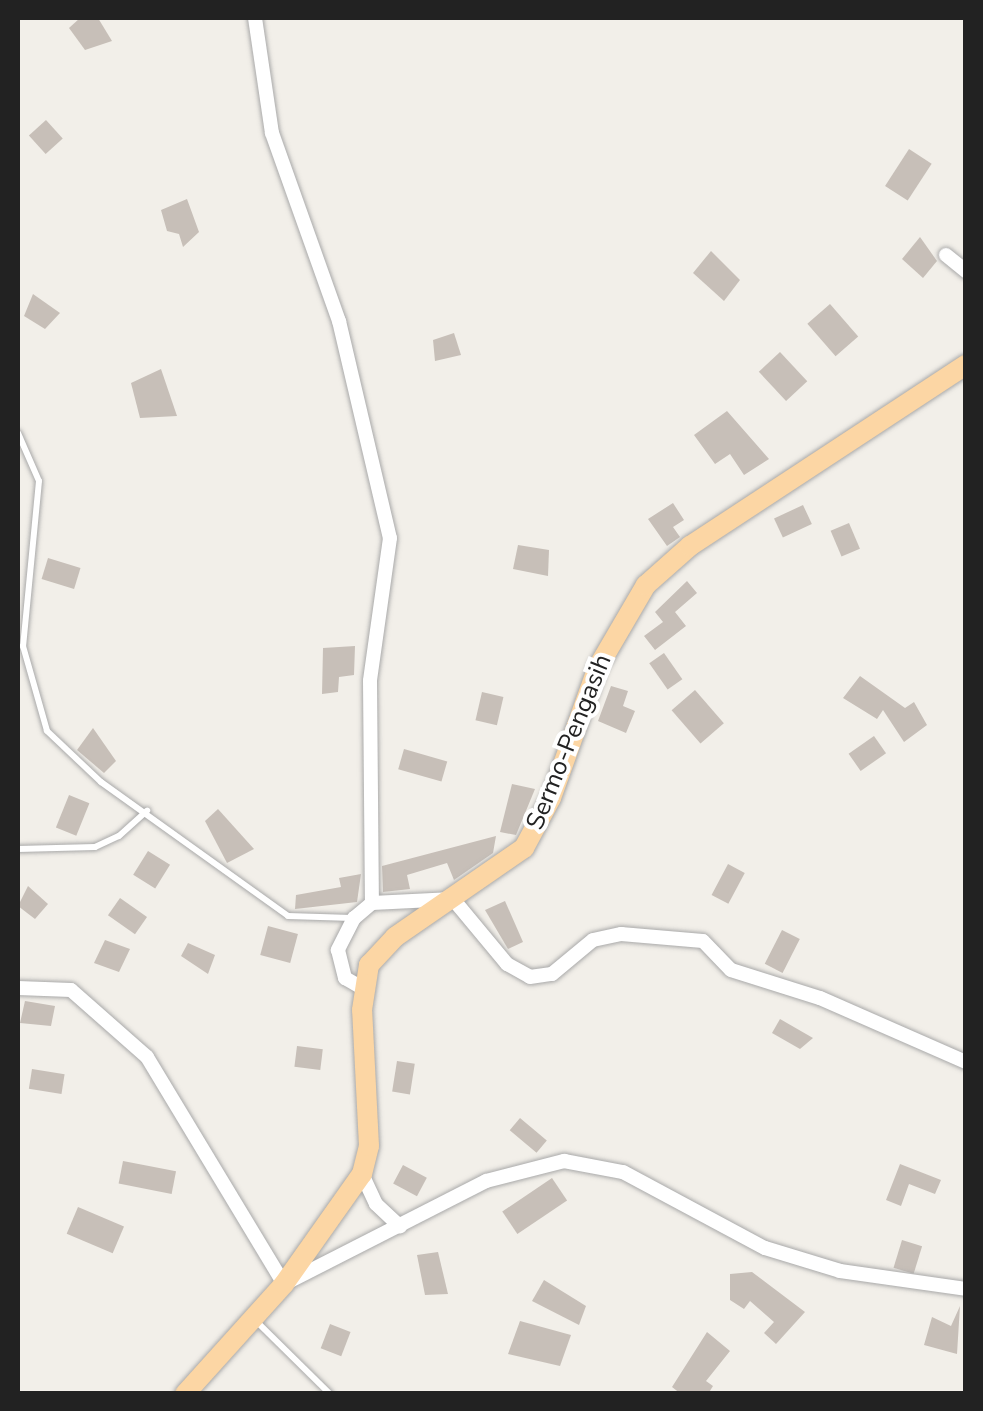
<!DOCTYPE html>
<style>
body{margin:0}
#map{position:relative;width:983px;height:1411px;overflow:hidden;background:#f2efe9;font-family:"Nunito Sans",sans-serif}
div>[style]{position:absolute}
.building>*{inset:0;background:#c7bfb8;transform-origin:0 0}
.roads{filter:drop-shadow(0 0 2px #a9a9a9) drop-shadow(0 0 2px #a9a9a9)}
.lane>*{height:6px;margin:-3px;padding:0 3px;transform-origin:3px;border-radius:3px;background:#fff}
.street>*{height:14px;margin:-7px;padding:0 7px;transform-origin:7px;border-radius:7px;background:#fff}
.primary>*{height:20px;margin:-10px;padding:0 10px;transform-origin:10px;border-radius:10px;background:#fcd6a4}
span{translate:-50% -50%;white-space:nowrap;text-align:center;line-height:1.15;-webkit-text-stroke:8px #fff;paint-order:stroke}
.street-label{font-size:25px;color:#222}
.frame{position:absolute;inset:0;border:20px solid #222;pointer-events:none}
</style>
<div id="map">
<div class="building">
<i style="clip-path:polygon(80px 18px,98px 18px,112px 41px,85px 50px,69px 28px)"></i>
<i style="left:46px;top:120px;width:25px;height:23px;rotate:48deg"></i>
<i style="left:909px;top:149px;width:27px;height:44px;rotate:33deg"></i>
<i style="clip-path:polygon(187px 199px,199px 232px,183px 247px,179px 234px,167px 231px,161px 210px)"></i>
<i style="clip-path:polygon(920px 237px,937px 261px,923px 278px,902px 259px)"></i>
<i style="clip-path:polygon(711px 251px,740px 280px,724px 301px,693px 273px)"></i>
<i style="clip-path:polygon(33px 294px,60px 313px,45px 329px,24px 316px)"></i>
<i style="left:830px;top:304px;width:43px;height:30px;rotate:49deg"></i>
<i style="clip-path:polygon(454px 333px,461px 355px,435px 361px,433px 340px)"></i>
<i style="left:780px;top:352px;width:40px;height:29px;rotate:47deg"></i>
<i style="clip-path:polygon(161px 369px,177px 416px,140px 418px,131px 383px)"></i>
<i style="clip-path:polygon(727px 411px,769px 459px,744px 475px,730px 454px,715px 464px,694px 435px)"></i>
<i style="clip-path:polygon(673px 503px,684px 520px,673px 527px,680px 537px,667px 546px,648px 519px)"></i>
<i style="left:803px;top:505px;width:21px;height:32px;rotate:65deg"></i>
<i style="left:849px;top:523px;width:28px;height:20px;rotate:67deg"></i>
<i style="clip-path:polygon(518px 545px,549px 550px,548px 576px,513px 569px)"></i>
<i style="left:48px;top:558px;width:34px;height:22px;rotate:17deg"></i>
<i style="clip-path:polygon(687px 581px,697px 593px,675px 612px,686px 626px,655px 650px,644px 636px,663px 622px,655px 612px)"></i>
<i style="clip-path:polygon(355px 646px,354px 675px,339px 677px,338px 692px,322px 694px,323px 648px)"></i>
<i style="left:664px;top:653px;width:32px;height:18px;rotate:55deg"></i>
<i style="clip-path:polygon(860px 676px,905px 708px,914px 702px,927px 725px,904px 742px,883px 710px,877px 719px,843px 698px)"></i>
<i style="clip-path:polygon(611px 686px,628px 691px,623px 706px,635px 711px,626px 733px,598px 721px)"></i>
<i style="left:695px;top:690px;width:44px;height:31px;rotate:49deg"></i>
<i style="left:482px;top:692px;width:22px;height:29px;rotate:13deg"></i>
<i style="clip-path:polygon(93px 728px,116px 761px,104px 773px,77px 750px)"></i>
<i style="left:874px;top:736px;width:21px;height:31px;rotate:55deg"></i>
<i style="left:404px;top:749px;width:45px;height:21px;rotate:16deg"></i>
<i style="clip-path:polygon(512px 784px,535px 789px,516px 835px,500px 832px)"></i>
<i style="left:69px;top:795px;width:22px;height:35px;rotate:22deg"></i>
<i style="clip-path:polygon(218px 809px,254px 849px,227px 863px,205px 821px)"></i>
<i style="clip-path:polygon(496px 836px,493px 853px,454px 880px,447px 863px,407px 875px,410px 889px,383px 892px,382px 866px)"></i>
<i style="left:148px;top:851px;width:26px;height:28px;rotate:32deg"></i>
<i style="left:728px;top:864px;width:19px;height:35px;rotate:28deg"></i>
<i style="clip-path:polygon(361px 874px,357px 902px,295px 909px,296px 895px,341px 887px,339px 878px)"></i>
<i style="clip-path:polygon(28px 886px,48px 904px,35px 919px,18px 906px)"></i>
<i style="left:120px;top:898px;width:33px;height:21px;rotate:35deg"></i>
<i style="clip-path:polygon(505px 901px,523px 942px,508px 949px,485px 910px)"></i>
<i style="left:268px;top:926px;width:31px;height:30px;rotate:15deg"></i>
<i style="left:782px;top:930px;width:20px;height:38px;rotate:27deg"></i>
<i style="clip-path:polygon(105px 940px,130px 949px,119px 972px,94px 963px)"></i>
<i style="clip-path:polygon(188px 943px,215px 955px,208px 974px,181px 956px)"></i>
<i style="clip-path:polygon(25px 1001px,55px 1006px,51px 1026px,20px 1023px)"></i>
<i style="clip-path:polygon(780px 1019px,813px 1038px,800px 1049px,772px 1033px)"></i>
<i style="left:297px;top:1046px;width:26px;height:21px;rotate:7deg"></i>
<i style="left:397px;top:1061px;width:18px;height:31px;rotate:9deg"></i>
<i style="left:32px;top:1069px;width:33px;height:20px;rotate:9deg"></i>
<i style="left:520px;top:1118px;width:35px;height:16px;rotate:40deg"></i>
<i style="left:123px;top:1161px;width:54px;height:23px;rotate:11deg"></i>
<i style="clip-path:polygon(900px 1164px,941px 1180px,935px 1194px,909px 1184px,901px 1206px,886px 1200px)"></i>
<i style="left:403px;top:1165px;width:27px;height:21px;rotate:28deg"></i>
<i style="left:552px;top:1178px;width:27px;height:60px;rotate:56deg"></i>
<i style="left:78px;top:1207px;width:50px;height:29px;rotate:23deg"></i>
<i style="left:902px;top:1240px;width:21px;height:29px;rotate:17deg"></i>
<i style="clip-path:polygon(438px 1252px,448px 1294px,425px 1295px,417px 1255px)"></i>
<i style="clip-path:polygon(752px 1272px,805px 1312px,776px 1344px,764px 1333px,774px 1322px,750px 1301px,744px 1309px,730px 1300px,730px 1274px)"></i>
<i style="clip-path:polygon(544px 1280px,586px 1306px,579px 1325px,532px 1301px)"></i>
<i style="clip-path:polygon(960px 1306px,957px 1354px,924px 1345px,932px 1317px,951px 1326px)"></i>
<i style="clip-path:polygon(520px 1321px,571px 1335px,560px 1366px,508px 1354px)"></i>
<i style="left:330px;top:1324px;width:22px;height:26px;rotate:21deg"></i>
<i style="clip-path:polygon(707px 1332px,730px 1351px,706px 1381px,713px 1386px,708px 1394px,681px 1394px,672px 1387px)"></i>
</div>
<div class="roads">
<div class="lane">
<i style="left:18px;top:433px;width:52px;rotate:66.4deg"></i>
<i style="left:39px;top:481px;width:166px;rotate:95.5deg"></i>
<i style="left:23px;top:646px;width:88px;rotate:74.2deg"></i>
<i style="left:47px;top:731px;width:74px;rotate:43.4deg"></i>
<i style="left:101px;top:782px;width:230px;rotate:35.6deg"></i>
<i style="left:288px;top:916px;width:64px;rotate:1.8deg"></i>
<i style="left:18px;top:849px;width:77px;rotate:-1.5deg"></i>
<i style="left:95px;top:847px;width:26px;rotate:-25deg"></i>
<i style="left:119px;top:836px;width:38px;rotate:-42deg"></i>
<i style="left:256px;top:1321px;width:104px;rotate:44.6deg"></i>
</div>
<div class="street">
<i style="left:255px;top:18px;width:116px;rotate:81.6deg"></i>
<i style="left:272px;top:133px;width:200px;rotate:70.4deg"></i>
<i style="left:339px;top:321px;width:223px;rotate:76.8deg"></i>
<i style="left:390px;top:538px;width:144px;rotate:98deg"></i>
<i style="left:370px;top:681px;width:222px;rotate:89.5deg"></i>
<i style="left:372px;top:903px;width:23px;rotate:140deg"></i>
<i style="left:354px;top:918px;width:36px;rotate:117deg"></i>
<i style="left:338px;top:950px;width:29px;rotate:76deg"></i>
<i style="left:345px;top:978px;width:20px;rotate:30deg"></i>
<i style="left:946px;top:255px;width:26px;rotate:39deg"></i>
<i style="left:372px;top:903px;width:81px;rotate:-2.8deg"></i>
<i style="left:453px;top:899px;width:85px;rotate:50.3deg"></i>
<i style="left:507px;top:964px;width:26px;rotate:29deg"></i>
<i style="left:530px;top:977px;width:22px;rotate:-8deg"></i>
<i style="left:552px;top:974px;width:53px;rotate:-39.7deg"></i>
<i style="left:593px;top:940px;width:29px;rotate:-12deg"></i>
<i style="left:621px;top:934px;width:82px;rotate:4.9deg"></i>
<i style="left:703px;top:941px;width:40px;rotate:46deg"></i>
<i style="left:731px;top:970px;width:93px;rotate:17.5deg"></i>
<i style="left:820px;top:998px;width:159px;rotate:23.7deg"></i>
<i style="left:18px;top:988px;width:53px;rotate:2.2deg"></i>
<i style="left:71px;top:990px;width:101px;rotate:41.4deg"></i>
<i style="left:147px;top:1057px;width:265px;rotate:58.9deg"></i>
<i style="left:284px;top:1284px;width:227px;rotate:-27deg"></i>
<i style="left:486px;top:1181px;width:81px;rotate:-14.4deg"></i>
<i style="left:564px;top:1161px;width:60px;rotate:10.6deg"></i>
<i style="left:623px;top:1172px;width:161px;rotate:28.2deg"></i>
<i style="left:765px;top:1248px;width:78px;rotate:17deg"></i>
<i style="left:840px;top:1271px;width:127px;rotate:8.1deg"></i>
<i style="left:362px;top:1174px;width:33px;rotate:65deg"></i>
<i style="left:376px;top:1204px;width:33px;rotate:43deg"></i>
</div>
<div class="primary">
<i style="left:185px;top:1394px;width:148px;rotate:-48deg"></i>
<i style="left:284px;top:1284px;width:135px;rotate:-54.7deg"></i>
<i style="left:362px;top:1174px;width:29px;rotate:-76deg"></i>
<i style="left:369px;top:1146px;width:136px;rotate:-92.9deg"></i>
<i style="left:362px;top:1010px;width:46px;rotate:-81.2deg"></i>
<i style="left:369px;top:965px;width:38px;rotate:-47deg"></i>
<i style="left:395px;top:937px;width:157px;rotate:-34.6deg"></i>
<i style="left:524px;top:848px;width:57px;rotate:-61.6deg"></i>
<i style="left:551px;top:798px;width:139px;rotate:-70.3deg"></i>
<i style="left:598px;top:667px;width:95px;rotate:-59.7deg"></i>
<i style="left:646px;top:585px;width:59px;rotate:-41.6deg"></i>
<i style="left:690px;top:546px;width:330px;rotate:-33.3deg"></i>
</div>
</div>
<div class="street-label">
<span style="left:569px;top:742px;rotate:-68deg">Sermo-Pengasih</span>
</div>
<div class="frame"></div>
</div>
